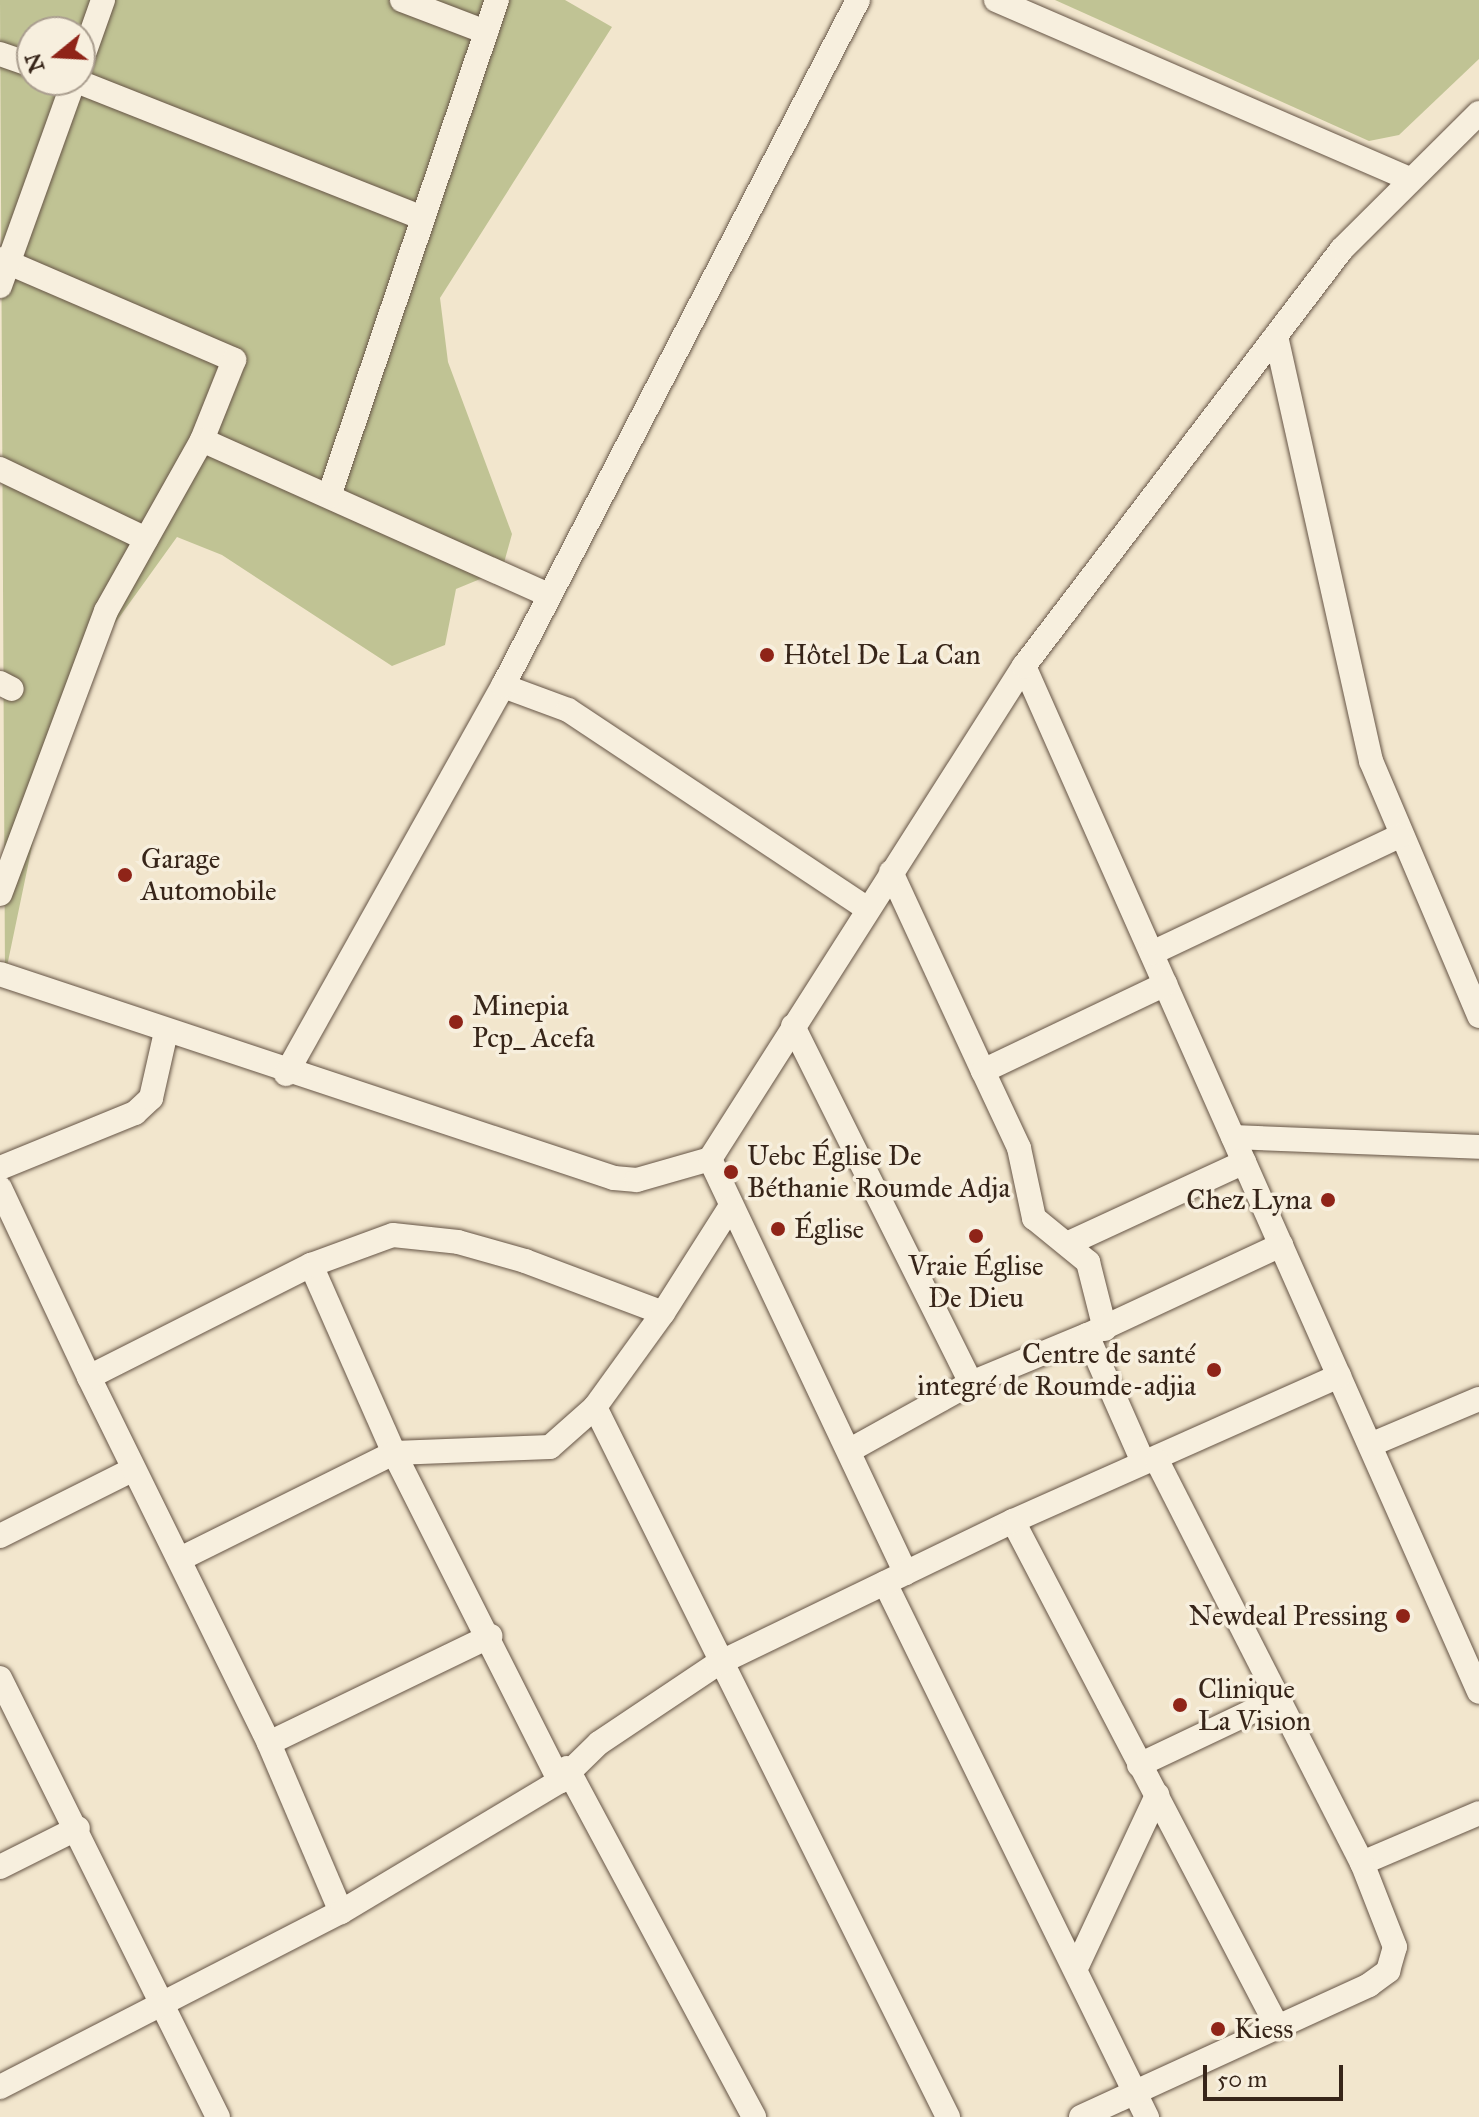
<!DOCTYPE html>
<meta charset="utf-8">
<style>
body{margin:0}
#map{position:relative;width:1479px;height:2117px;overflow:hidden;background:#f2e6cd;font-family:"IM FELL Great Primer",serif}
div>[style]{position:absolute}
.green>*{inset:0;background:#c0c394}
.roads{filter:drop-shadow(0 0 2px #665546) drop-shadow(0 0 2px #665546)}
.minor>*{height:24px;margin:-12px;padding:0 12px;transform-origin:12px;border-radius:12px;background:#f7efde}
.dots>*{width:22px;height:22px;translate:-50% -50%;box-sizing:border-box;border:4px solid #f7efde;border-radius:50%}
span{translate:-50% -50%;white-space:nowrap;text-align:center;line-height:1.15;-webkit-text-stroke:7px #f7efde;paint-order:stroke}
.poi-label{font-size:28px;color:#372519}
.left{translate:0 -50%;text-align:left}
.right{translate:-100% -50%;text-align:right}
.north{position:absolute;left:16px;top:16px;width:80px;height:80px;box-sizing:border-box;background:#f7efde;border:2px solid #aa9e8f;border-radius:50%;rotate:252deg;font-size:22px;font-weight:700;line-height:32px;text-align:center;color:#372519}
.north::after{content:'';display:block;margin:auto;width:28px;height:36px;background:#8f2418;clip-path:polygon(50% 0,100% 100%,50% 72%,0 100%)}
.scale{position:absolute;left:1203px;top:2065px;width:140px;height:36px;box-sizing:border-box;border:4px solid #372519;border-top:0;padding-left:10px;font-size:24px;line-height:28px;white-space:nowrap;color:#372519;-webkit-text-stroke:6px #f7efde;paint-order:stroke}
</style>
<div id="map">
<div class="green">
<i style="clip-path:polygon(evenodd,0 0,565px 0,612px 27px,440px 298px,448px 362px,512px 534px,502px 570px,456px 589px,445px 645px,392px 666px,222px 555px,177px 537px,113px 626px,41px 803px,5px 976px,0 0,32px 32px,80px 32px,80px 80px,32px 80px,32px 32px)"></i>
<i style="clip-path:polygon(1055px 0,1479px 0,1479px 59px,1399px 135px,1369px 141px)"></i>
</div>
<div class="roads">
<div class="minor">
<i style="left:402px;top:0;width:90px;rotate:20.9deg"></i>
<i style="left:996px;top:0;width:448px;rotate:23.4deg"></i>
<i style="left:0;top:54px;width:34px;rotate:19deg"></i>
<i style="left:80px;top:65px;width:69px;rotate:-70.5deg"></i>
<i style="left:74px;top:80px;width:375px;rotate:21.6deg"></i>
<i style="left:0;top:259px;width:255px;rotate:23.3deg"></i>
<i style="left:234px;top:360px;width:86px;rotate:111.8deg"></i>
<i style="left:202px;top:440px;width:196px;rotate:119.3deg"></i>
<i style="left:106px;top:611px;width:302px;rotate:110.5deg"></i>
<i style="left:0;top:286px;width:219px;rotate:-70.2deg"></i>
<i style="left:1276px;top:336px;width:435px;rotate:77.4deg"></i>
<i style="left:1371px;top:761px;width:277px;rotate:67deg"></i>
<i style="left:202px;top:440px;width:380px;rotate:24.1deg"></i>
<i style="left:0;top:469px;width:162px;rotate:25.6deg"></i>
<i style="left:329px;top:496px;width:524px;rotate:-71.29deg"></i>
<i style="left:1024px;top:666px;width:1122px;rotate:66.08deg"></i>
<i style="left:0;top:683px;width:13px;rotate:27deg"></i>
<i style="left:503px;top:686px;width:69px;rotate:20.3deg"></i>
<i style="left:568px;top:710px;width:360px;rotate:33.6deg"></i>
<i style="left:891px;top:872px;width:219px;rotate:65.2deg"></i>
<i style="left:983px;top:1071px;width:202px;rotate:-25.5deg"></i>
<i style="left:1152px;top:953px;width:274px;rotate:-25.3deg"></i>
<i style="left:0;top:974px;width:647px;rotate:18.38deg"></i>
<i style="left:614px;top:1178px;width:23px;rotate:5deg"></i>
<i style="left:637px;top:1180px;width:76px;rotate:-16deg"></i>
<i style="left:710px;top:1159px;width:585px;rotate:-57.51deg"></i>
<i style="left:1024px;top:666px;width:524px;rotate:-52.67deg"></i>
<i style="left:1342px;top:249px;width:193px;rotate:-44.8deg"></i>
<i style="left:793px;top:1026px;width:399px;rotate:63.5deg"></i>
<i style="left:971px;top:1383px;width:136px;rotate:151deg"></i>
<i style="left:983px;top:1071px;width:85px;rotate:64.9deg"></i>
<i style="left:1019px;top:1148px;width:72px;rotate:77.9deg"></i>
<i style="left:1034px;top:1218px;width:70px;rotate:39.2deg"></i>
<i style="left:1088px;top:1262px;width:69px;rotate:75.8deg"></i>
<i style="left:286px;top:1074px;width:445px;rotate:-60.8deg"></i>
<i style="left:503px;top:686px;width:772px;rotate:-62.64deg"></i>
<i style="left:1233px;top:1137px;width:246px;rotate:2.3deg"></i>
<i style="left:710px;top:1159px;width:458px;rotate:64.7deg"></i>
<i style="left:0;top:1168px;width:146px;rotate:-22.2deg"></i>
<i style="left:135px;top:1113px;width:22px;rotate:-43deg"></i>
<i style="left:151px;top:1098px;width:68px;rotate:-77.2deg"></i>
<i style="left:0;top:1188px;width:209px;rotate:64.8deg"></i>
<i style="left:1069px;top:1243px;width:193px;rotate:-24.8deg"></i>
<i style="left:311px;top:1265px;width:206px;rotate:66.2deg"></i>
<i style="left:394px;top:1453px;width:368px;rotate:63.2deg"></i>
<i style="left:663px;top:1313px;width:116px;rotate:125.9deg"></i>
<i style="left:595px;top:1407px;width:793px;rotate:63.56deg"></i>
<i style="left:1090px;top:1334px;width:211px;rotate:-25deg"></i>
<i style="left:971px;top:1383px;width:126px;rotate:-22.5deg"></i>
<i style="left:1087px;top:1335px;width:139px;rotate:66.2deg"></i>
<i style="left:1370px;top:1445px;width:118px;rotate:-22.9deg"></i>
<i style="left:1013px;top:1521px;width:570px;rotate:62.4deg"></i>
<i style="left:0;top:1536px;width:148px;rotate:-26.6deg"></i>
<i style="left:180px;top:1559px;width:239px;rotate:-26.4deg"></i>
<i style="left:394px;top:1453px;width:156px;rotate:-2.2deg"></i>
<i style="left:550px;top:1447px;width:60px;rotate:-41.6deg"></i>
<i style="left:885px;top:1583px;width:595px;rotate:63.87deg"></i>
<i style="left:0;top:1678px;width:490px;rotate:63.6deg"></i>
<i style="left:269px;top:1743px;width:246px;rotate:-25.8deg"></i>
<i style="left:1139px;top:1765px;width:152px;rotate:-25.4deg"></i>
<i style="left:567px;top:1768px;width:396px;rotate:61.8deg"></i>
<i style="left:1362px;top:1863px;width:127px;rotate:-23.1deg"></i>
<i style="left:0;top:1867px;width:87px;rotate:-26.6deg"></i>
<i style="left:341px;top:1912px;width:184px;rotate:-113.1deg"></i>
<i style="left:269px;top:1743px;width:408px;rotate:-116.2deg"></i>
<i style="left:89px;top:1377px;width:249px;rotate:-26.8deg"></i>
<i style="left:311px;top:1265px;width:87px;rotate:-20.1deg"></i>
<i style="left:393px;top:1235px;width:65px;rotate:6.1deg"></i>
<i style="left:458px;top:1242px;width:70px;rotate:15.8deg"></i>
<i style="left:525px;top:1261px;width:147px;rotate:20.6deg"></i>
<i style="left:663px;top:1313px;width:123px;rotate:-57.6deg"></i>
<i style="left:1078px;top:1964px;width:187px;rotate:-64.9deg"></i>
<i style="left:0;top:2087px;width:383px;rotate:-27.2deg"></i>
<i style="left:341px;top:1912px;width:255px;rotate:-30.9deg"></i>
<i style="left:560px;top:1781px;width:54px;rotate:-44.3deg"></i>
<i style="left:599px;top:1743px;width:142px;rotate:-33.8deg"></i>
<i style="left:717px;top:1664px;width:329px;rotate:-25.8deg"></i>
<i style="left:1013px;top:1521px;width:357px;rotate:-24deg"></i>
<i style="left:1081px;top:2117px;width:317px;rotate:-24.6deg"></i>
<i style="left:1369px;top:1985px;width:24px;rotate:-36deg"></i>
<i style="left:1388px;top:1971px;width:25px;rotate:-74deg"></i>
<i style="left:1395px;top:1947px;width:90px;rotate:-111.4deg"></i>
<i style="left:1362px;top:1863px;width:451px;rotate:-117deg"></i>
</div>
</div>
<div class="dots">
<i style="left:767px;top:655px;background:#8f2418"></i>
<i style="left:125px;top:875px;background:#8f2418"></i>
<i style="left:456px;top:1022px;background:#8f2418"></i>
<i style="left:731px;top:1172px;background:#8f2418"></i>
<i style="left:1328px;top:1200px;background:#8f2418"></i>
<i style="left:778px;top:1229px;background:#8f2418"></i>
<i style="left:976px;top:1236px;background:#8f2418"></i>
<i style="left:1214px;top:1370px;background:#8f2418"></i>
<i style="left:1403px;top:1616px;background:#8f2418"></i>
<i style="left:1180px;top:1705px;background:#8f2418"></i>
<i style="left:1218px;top:2029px;background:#8f2418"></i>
</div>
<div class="poi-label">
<span class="left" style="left:783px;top:655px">Hôtel De La Can</span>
<span class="left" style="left:141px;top:875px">Garage<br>Automobile</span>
<span class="left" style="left:472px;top:1022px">Minepia<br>Pcp_ Acefa</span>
<span class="left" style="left:747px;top:1172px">Uebc Église De<br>Béthanie Roumde Adja</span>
<span class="right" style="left:1312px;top:1200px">Chez Lyna</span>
<span class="left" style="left:794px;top:1229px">Église</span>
<span style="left:976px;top:1282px">Vraie Église<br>De Dieu</span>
<span class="right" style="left:1196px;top:1370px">Centre de santé<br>integré de Roumde-adjia</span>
<span class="right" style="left:1387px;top:1616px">Newdeal Pressing</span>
<span class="left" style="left:1198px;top:1705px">Clinique<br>La Vision</span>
<span class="left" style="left:1234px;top:2029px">Kiess</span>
</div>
<div class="north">N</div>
<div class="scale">50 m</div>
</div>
